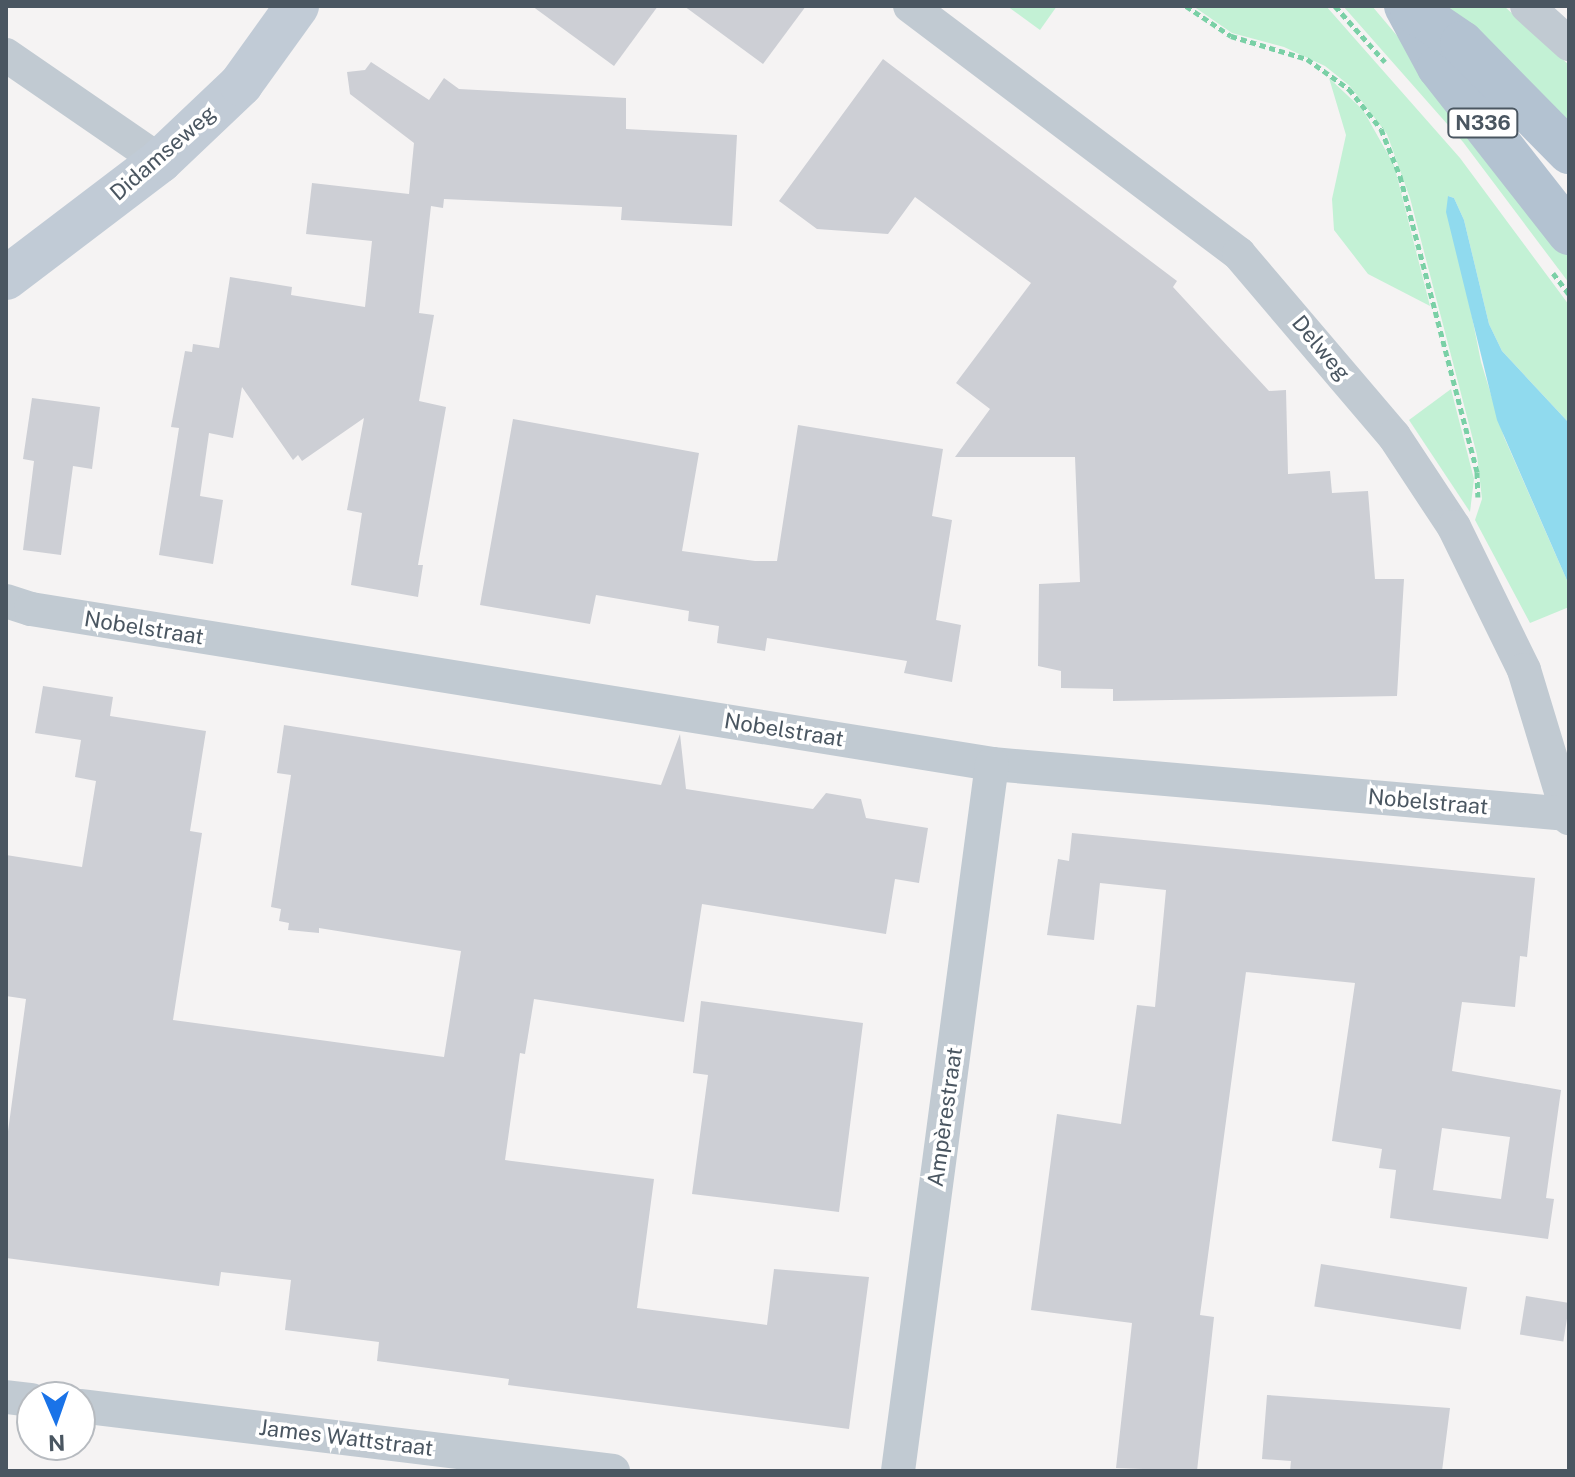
<!DOCTYPE html>
<meta charset="utf-8">
<style>
body{margin:0}
#map{position:relative;width:1575px;height:1477px;overflow:hidden;background:#f5f3f3;font-family:"Public Sans",sans-serif}
div>[style]{position:absolute}
.green>*{inset:0;background:#c3f1d5}
.water>*{inset:0;background:#90daee}
.building>*{inset:0;background:#cdcfd5;transform-origin:0 0}
.path>*{height:5px;margin-top:-2.5px;transform-origin:0;background:repeating-linear-gradient(90deg,#7ad0a6 0 6px,transparent 0 10px)}
.street>*{height:34px;margin:-17px;padding:0 17px;transform-origin:17px;border-radius:17px;background:#c1cad2}
.secondary>*{height:44px;margin:-22px;padding:0 22px;transform-origin:22px;border-radius:22px;background:#c1cbd6}
.primary>*{height:44px;margin:-22px;padding:0 22px;transform-origin:22px;border-radius:22px;background:#b3c2d1}
span{translate:-50% -50%;white-space:nowrap;text-align:center;line-height:1.15;-webkit-text-stroke:7px #fff;paint-order:stroke}
.shield-label span{padding:2px 6px;background:#fff;border:2px solid;border-radius:6px;-webkit-text-stroke-width:0}
.shield-label{font-size:20px;color:#4a5661;font-weight:700}
.street-label{font-size:22px;color:#4a5661}
.frame{position:absolute;inset:0;border:8px solid #4a5661;pointer-events:none}
.north{position:absolute;left:16px;top:1381px;width:80px;height:80px;box-sizing:border-box;background:#fff;border:2px solid #b7bbc0;border-radius:50%;rotate:178deg;font-size:22px;font-weight:700;line-height:32px;text-align:center;color:#4a5661}
.north::after{content:'';display:block;margin:auto;width:28px;height:36px;background:#1a73e8;clip-path:polygon(50% 0,100% 100%,50% 72%,0 100%)}
</style>
<div id="map">
<div class="green">
<i style="clip-path:polygon(1007px 6px,1057px 6px,1040px 30px)"></i>
<i style="clip-path:polygon(1193px 6px,1326px 6px,1460px 158px,1569px 305px,1569px 423px,1502px 351px,1489px 324px,1464px 220px,1454px 198px,1448px 196px,1481px 362px,1504px 437px,1569px 585px,1569px 607px,1530px 623px,1475px 520px,1482px 499px,1477px 455px,1410px 198px,1387px 134px,1350px 86px,1325px 66px,1284px 47px,1232px 33px)"></i>
<i style="clip-path:polygon(1343px 6px,1372px 6px,1464px 115px,1569px 256px,1569px 283px,1463px 142px)"></i>
<i style="clip-path:polygon(1436px 6px,1504px 6px,1569px 65px,1569px 139px)"></i>
<i style="clip-path:polygon(1329px 78px,1363px 110px,1394px 165px,1430px 306px,1368px 274px,1334px 230px,1332px 199px,1346px 135px)"></i>
<i style="clip-path:polygon(1451px 389px,1474px 479px,1470px 512px,1409px 420px)"></i>
</div>
<div class="water">
<i style="clip-path:polygon(1448px 196px,1454px 198px,1464px 220px,1489px 324px,1502px 351px,1569px 423px,1569px 585px,1497px 420px,1446px 212px)"></i>
</div>
<div class="building">
<i style="clip-path:polygon(532px 6px,658px 6px,614px 66px)"></i>
<i style="clip-path:polygon(684px 6px,806px 6px,763px 64px)"></i>
<i style="clip-path:polygon(883px 59px,1177px 281px,1173px 287px,1269px 391px,1286px 390px,1288px 474px,1330px 471px,1332px 493px,1368px 491px,1375px 579px,1404px 579px,1397px 696px,1113px 701px,1113px 689px,1061px 688px,1061px 671px,1038px 666px,1039px 584px,1080px 582px,1075px 457px,955px 457px,990px 409px,956px 383px,1031px 283px,915px 197px,888px 234px,817px 229px,779px 201px)"></i>
<i style="clip-path:polygon(371px 62px,429px 100px,444px 78px,459px 89px,626px 98px,626px 129px,737px 135px,732px 226px,621px 220px,622px 207px,444px 199px,443px 208px,431px 206px,419px 313px,434px 315px,419px 401px,446px 407px,418px 565px,423px 565px,418px 597px,351px 585px,362px 513px,347px 510px,364px 418px,302px 461px,298px 455px,293px 460px,242px 387px,233px 438px,209px 433px,200px 496px,223px 500px,213px 564px,159px 555px,179px 428px,171px 427px,185px 351px,192px 352px,193px 344px,219px 348px,230px 277px,292px 287px,291px 295px,365px 307px,372px 241px,306px 234px,312px 183px,409px 194px,414px 143px,350px 94px,347px 72px,365px 70px)"></i>
<i style="clip-path:polygon(32px 398px,100px 407px,92px 469px,73px 466px,61px 555px,23px 550px,34px 461px,23px 459px)"></i>
<i style="clip-path:polygon(513px 419px,699px 453px,682px 551px,755px 561px,777px 561px,798px 425px,943px 449px,932px 516px,952px 520px,936px 620px,961px 625px,952px 682px,904px 673px,907px 661px,767px 638px,765px 651px,717px 643px,719px 626px,688px 621px,689px 611px,596px 595px,590px 624px,480px 605px)"></i>
<i style="clip-path:polygon(43px 686px,113px 697px,110px 716px,206px 731px,190px 831px,202px 833px,173px 1020px,444px 1057px,461px 951px,319px 928px,319px 933px,288px 930px,289px 923px,279px 921px,281px 909px,271px 907px,291px 775px,277px 773px,284px 725px,661px 785px,680px 734px,686px 789px,813px 809px,826px 793px,861px 799px,866px 818px,928px 828px,919px 883px,895px 879px,886px 934px,702px 904px,684px 1022px,534px 999px,525px 1054px,520px 1053px,505px 1160px,654px 1179px,637px 1308px,767px 1325px,774px 1269px,869px 1277px,849px 1429px,508px 1385px,509px 1379px,377px 1361px,379px 1342px,285px 1330px,291px 1280px,221px 1272px,219px 1286px,6px 1258px,6px 1146px,26px 999px,6px 996px,6px 855px,82px 867px,96px 781px,75px 777px,81px 740px,35px 733px)"></i>
<i style="clip-path:polygon(evenodd,1072px 833px,1535px 878px,1527px 957px,1520px 956px,1515px 1007px,1462px 1002px,1452px 1071px,1561px 1090px,1546px 1198px,1554px 1199px,1548px 1239px,1390px 1218px,1396px 1170px,1379px 1168px,1382px 1149px,1332px 1141px,1355px 983px,1246px 972px,1200px 1315px,1214px 1317px,1197px 1471px,1116px 1468px,1132px 1323px,1031px 1310px,1057px 1114px,1121px 1124px,1137px 1005px,1155px 1007px,1166px 890px,1100px 883px,1094px 940px,1047px 935px,1058px 859px,1069px 861px,1072px 833px,1442px 1128px,1510px 1137px,1501px 1199px,1433px 1190px,1442px 1128px)"></i>
<i style="clip-path:polygon(701px 1001px,863px 1023px,839px 1212px,692px 1194px,708px 1075px,693px 1073px)"></i>
<i style="left:1321px;top:1264px;width:148px;height:43px;rotate:9deg"></i>
<i style="left:1526px;top:1296px;width:44px;height:39px;rotate:9deg"></i>
<i style="clip-path:polygon(1267px 1395px,1450px 1408px,1442px 1471px,1290px 1471px,1291px 1461px,1262px 1459px)"></i>
</div>
<div class="path">
<i style="left:1186px;top:6px;width:54px;rotate:33.7deg"></i>
<i style="left:1231px;top:36px;width:79px;rotate:16.8deg"></i>
<i style="left:1307px;top:59px;width:52px;rotate:35.5deg"></i>
<i style="left:1349px;top:89px;width:51px;rotate:51.3deg"></i>
<i style="left:1381px;top:129px;width:51px;rotate:68deg"></i>
<i style="left:1400px;top:176px;width:306px;rotate:75.4deg"></i>
<i style="left:1477px;top:472px;width:25px;rotate:88deg"></i>
<i style="left:1335px;top:6px;width:75px;rotate:48.2deg"></i>
<i style="left:1553px;top:273px;width:26px;rotate:53deg"></i>
</div>
<div class="street">
<i style="left:910px;top:6px;width:412px;rotate:37deg"></i>
<i style="left:1239px;top:254px;width:239px;rotate:49.6deg"></i>
<i style="left:1394px;top:436px;width:109px;rotate:56.6deg"></i>
<i style="left:1454px;top:527px;width:159px;rotate:63.9deg"></i>
<i style="left:1524px;top:670px;width:155px;rotate:73.1deg"></i>
<i style="left:1527px;top:6px;width:57px;rotate:42.1deg"></i>
<i style="left:6px;top:55px;width:187px;rotate:34.5deg"></i>
<i style="left:6px;top:601px;width:26px;rotate:18deg"></i>
<i style="left:31px;top:609px;width:973px;rotate:9.16deg"></i>
<i style="left:992px;top:764px;width:578px;rotate:4.96deg"></i>
<i style="left:6px;top:1397px;width:26px;rotate:7deg"></i>
<i style="left:80px;top:1406px;width:537px;rotate:6.95deg"></i>
<i style="left:898px;top:1471px;width:713px;rotate:-82.43deg"></i>
</div>
<div class="secondary">
<i style="left:6px;top:278px;width:193px;rotate:-37.2deg"></i>
<i style="left:160px;top:161px;width:112px;rotate:-43.5deg"></i>
<i style="left:241px;top:84px;width:96px;rotate:-54.3deg"></i>
</div>
<div class="primary">
<i style="left:1406px;top:6px;width:69px;rotate:61.6deg"></i>
<i style="left:1439px;top:67px;width:211px;rotate:51.9deg"></i>
<i style="left:1412px;top:9px;width:60px;rotate:34.2deg"></i>
<i style="left:1462px;top:43px;width:153px;rotate:45.5deg"></i>
</div>
<div class="shield-label">
<span style="left:1483px;top:123px">N336</span>
</div>
<div class="street-label">
<span style="left:163px;top:153px;rotate:-41deg">Didamseweg</span>
<span style="left:1321px;top:348px;rotate:50deg">Delweg</span>
<span style="left:144px;top:628px;rotate:9deg">Nobelstraat</span>
<span style="left:784px;top:730px;rotate:9deg">Nobelstraat</span>
<span style="left:1428px;top:802px;rotate:5deg">Nobelstraat</span>
<span style="left:945px;top:1117px;rotate:-82deg">Ampèrestraat</span>
<span style="left:346px;top:1438px;rotate:7deg">James Wattstraat</span>
</div>
<div class="frame"></div>
<div class="north">N</div>
</div>
